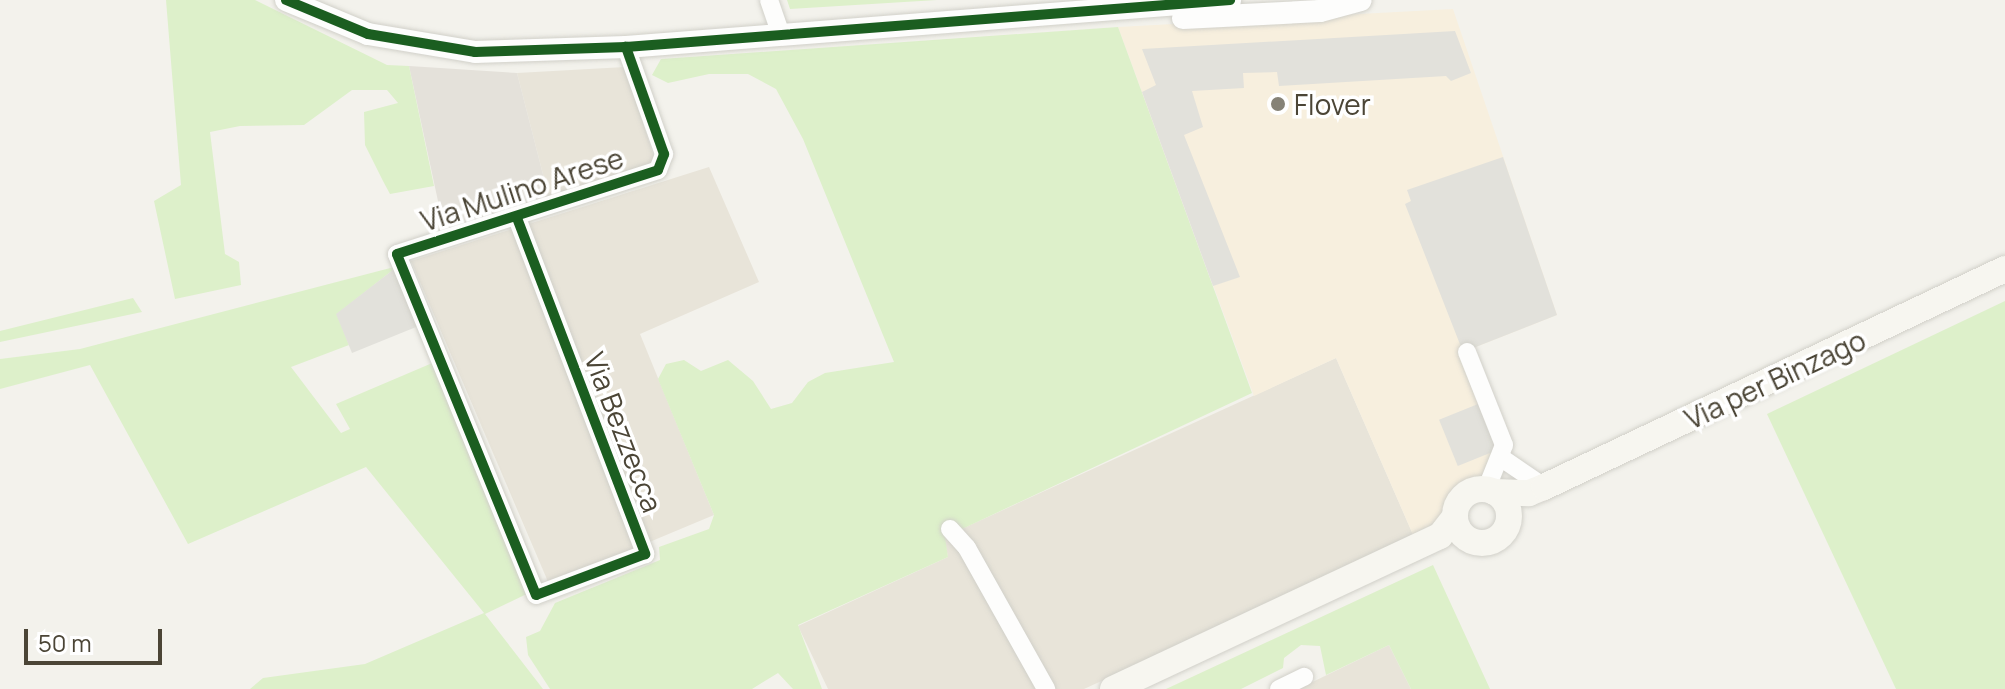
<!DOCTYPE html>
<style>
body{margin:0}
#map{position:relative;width:2005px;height:689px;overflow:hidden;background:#f3f2ec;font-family:Manrope,sans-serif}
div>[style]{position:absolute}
.residential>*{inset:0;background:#e8e4d9}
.commercial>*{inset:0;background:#f7efde}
.industrial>*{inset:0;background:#e4e1da}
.green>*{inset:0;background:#ddf0ca}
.parking>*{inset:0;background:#e2e1db;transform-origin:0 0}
.roads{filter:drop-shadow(0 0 2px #d1d0c9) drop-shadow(0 0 2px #d1d0c9)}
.minor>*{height:18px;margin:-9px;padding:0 9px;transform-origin:9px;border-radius:9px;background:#fdfdfc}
.tertiary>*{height:22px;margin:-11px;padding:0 11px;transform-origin:11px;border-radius:11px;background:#fdfdfc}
.secondary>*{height:26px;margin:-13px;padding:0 13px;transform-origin:13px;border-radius:13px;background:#f7f6f0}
.secondary>.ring{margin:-13px;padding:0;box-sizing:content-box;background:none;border:26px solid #f7f6f0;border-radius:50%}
.cycleway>*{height:10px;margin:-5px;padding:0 5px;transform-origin:5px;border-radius:5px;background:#1b5e20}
.dots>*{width:22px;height:22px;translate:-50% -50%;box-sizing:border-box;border:4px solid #fff;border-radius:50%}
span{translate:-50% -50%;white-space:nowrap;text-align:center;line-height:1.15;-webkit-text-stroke:7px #fff;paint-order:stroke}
.poi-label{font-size:28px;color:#4b4536}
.left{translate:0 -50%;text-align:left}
.street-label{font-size:28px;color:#4b4536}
.scale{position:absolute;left:24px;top:629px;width:138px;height:36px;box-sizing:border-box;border:4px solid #4b4536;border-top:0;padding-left:10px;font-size:24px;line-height:28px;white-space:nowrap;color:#4b4536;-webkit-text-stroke:6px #fff;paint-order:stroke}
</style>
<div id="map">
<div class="residential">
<i style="clip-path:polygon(625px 67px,656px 164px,549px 198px,517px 73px)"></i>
<i style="clip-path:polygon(709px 167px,759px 282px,640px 334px,714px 515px,549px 584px,411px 261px)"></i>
<i style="clip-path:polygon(1336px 358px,1414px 537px,1084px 689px,828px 689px,798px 626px,948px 557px,944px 537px)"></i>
<i style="clip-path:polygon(1389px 645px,1411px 689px,1298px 689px)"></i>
</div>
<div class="commercial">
<i style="clip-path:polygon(1453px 9px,1557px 315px,1463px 352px,1499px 449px,1482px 482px,1460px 493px,1442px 522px,1414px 537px,1336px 358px,1254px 396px,1118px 27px)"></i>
</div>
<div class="industrial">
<i style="clip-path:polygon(409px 66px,517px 73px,549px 198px,444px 229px)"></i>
</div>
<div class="green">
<i style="clip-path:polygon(166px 0,255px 0,387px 65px,409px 66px,434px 186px,390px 194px,383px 181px,365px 145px,364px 112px,398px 103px,387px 90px,352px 90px,304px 125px,240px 126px,210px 132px,225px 254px,239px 262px,241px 285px,175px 299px,154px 201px,181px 185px)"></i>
<i style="clip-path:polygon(787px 0,937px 0,790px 9px)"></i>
<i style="clip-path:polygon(1118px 27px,1252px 393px,945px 537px,948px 557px,798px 625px,822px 689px,793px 689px,778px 673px,752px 689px,550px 689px,528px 655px,526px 637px,540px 631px,555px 603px,660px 560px,659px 547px,709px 529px,714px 515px,658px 379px,666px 364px,684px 360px,701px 371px,728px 360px,753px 381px,771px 409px,792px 403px,808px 382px,825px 373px,894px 362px,803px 139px,776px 89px,748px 74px,709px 74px,668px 83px,652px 75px,661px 59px)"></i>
<i style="clip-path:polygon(398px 266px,337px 314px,349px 345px,291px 367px,341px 433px,350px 429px,336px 404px,437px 361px,533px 591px,485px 614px,543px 689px,250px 689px,263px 678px,365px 664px,484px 613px,366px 467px,188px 544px,90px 365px,0 389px,0 359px,80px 349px)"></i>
<i style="clip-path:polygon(133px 298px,142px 312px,0 342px,0 331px)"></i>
<i style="clip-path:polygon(2005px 301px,2005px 689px,1896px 689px,1767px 414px)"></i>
<i style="clip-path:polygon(1433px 565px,1490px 689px,1411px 689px,1389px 645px,1326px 675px,1320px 646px,1301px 645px,1284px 658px,1283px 668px,1241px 689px,1166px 689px)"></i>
</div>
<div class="parking">
<i style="clip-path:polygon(1455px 31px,1471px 73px,1451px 81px,1446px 76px,1279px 86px,1277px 72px,1243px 73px,1244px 88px,1192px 91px,1203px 127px,1184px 135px,1240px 277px,1213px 286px,1142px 92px,1156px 85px,1142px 49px)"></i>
<i style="clip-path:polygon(1503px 157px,1557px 315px,1463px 352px,1405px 204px,1411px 201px,1407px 190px)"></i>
<i style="clip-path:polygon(398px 266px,421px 325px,352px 353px,336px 314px)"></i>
<i style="left:1478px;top:404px;width:50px;height:42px;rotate:68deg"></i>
</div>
<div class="roads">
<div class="minor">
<i style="left:769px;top:0;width:37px;rotate:71deg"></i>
<i style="left:517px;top:218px;width:360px;rotate:69.1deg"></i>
<i style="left:645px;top:554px;width:116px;rotate:159.4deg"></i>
<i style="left:536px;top:595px;width:368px;rotate:-112.2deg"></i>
<i style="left:397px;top:254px;width:274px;rotate:-17.8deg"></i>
<i style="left:658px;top:170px;width:17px;rotate:-69deg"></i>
<i style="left:664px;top:154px;width:114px;rotate:-109.6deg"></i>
<i style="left:1467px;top:352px;width:100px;rotate:68.3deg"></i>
<i style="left:1504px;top:445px;width:48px;rotate:111.8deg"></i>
<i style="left:1503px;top:459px;width:50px;rotate:34.3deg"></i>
<i style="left:950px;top:529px;width:25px;rotate:48deg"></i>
<i style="left:967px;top:548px;width:162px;rotate:60.7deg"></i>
<i style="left:1279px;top:689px;width:28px;rotate:-26deg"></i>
</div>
<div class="tertiary">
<i style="left:286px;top:0;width:89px;rotate:22.5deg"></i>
<i style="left:368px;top:34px;width:109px;rotate:9.5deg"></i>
<i style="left:475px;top:52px;width:151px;rotate:-1.9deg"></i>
<i style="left:626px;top:47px;width:606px;rotate:-4.45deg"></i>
<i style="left:1183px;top:18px;width:137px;rotate:-2.9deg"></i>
<i style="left:1320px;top:11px;width:42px;rotate:-15deg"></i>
</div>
<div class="secondary">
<i class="ring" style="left:1455px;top:489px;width:28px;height:28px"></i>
<i style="left:1494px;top:492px;width:35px;rotate:2deg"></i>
<i style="left:1529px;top:493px;width:16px;rotate:-22deg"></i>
<i style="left:1544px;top:487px;width:510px;rotate:-25.31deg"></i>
<i style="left:1113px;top:689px;width:361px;rotate:-25.1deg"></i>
<i style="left:1440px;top:536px;width:24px;rotate:-52deg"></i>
</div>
</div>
<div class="cycleway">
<i style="left:286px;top:0;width:89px;rotate:22.5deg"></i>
<i style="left:368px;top:34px;width:109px;rotate:9.5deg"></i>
<i style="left:475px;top:52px;width:151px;rotate:-1.9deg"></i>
<i style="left:626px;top:47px;width:606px;rotate:-4.45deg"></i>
<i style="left:517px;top:218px;width:360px;rotate:69.1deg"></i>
<i style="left:645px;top:554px;width:116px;rotate:159.4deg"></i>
<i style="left:536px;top:595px;width:368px;rotate:-112.2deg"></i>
<i style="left:397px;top:254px;width:274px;rotate:-17.8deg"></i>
<i style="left:658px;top:170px;width:17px;rotate:-69deg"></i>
<i style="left:664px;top:154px;width:114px;rotate:-109.6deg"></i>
</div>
<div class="dots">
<i style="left:1278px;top:104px;background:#868276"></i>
</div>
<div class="poi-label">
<span class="left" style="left:1294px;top:104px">Flover</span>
</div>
<div class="street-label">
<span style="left:522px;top:189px;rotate:-18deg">Via Mulino Arese</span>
<span style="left:1775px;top:379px;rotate:-25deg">Via per Binzago</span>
<span style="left:624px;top:432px;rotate:69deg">Via Bezzecca</span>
</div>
<div class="scale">50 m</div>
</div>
